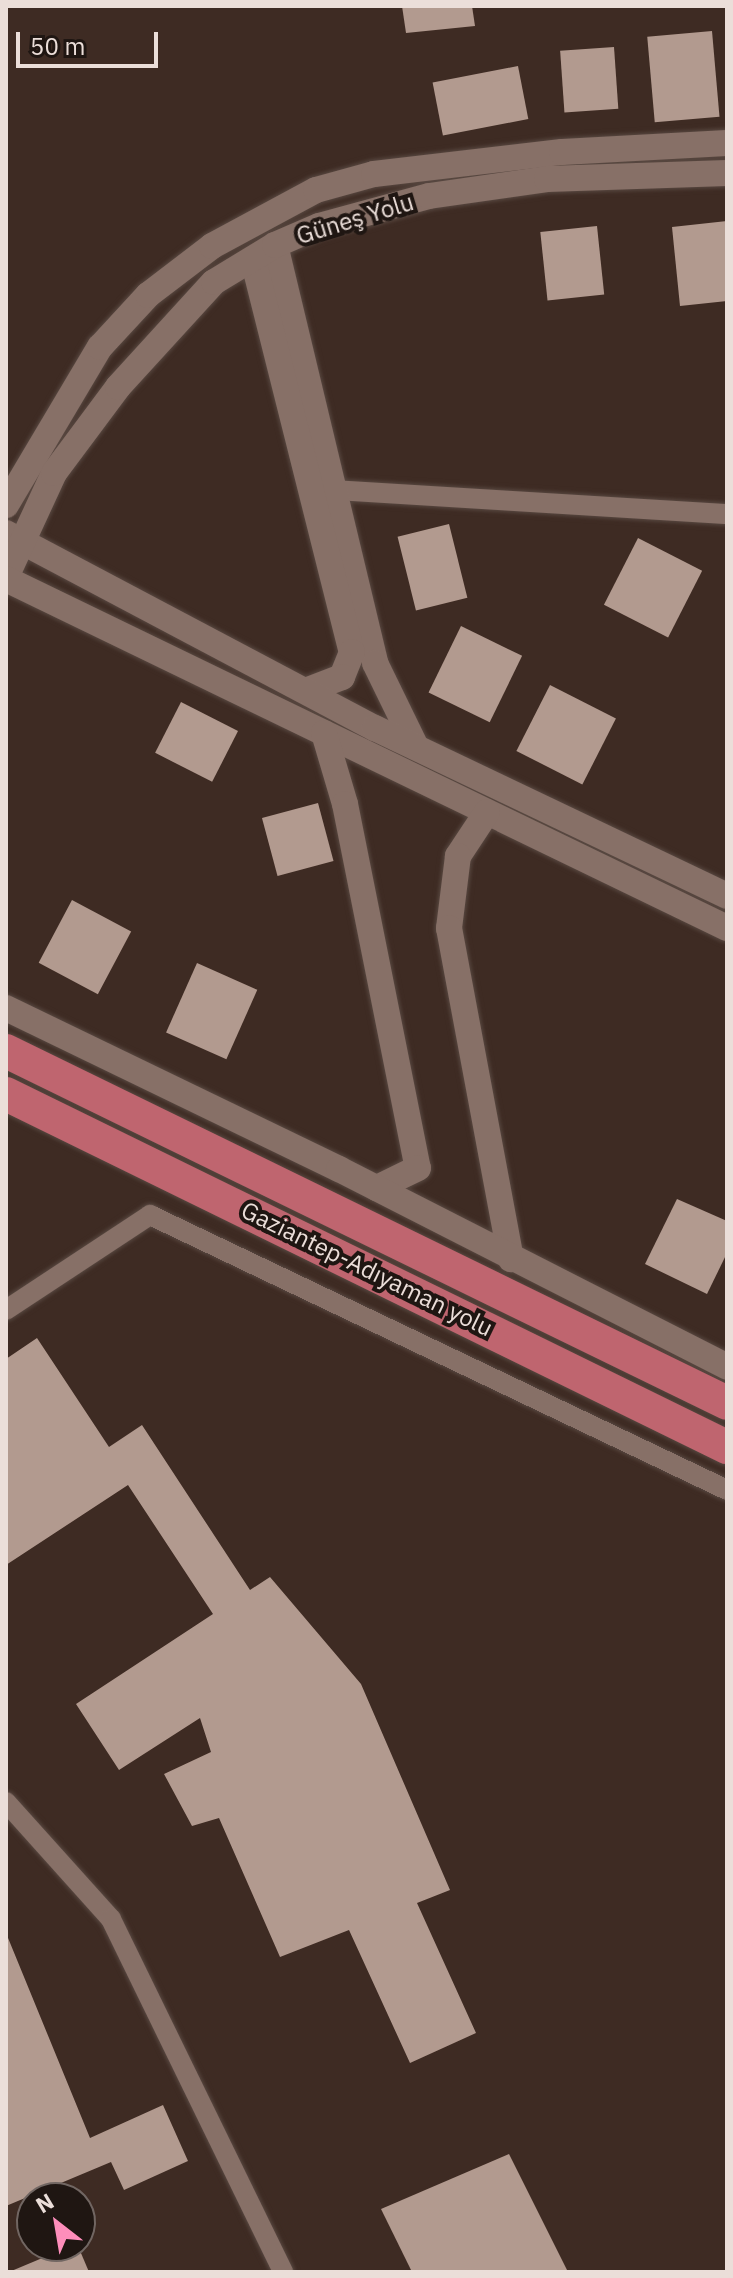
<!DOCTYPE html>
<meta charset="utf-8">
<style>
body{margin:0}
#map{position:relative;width:733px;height:2278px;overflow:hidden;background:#3e2b23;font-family:"IBM Plex Sans",sans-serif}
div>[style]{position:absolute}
.building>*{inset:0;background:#b29a8f;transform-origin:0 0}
.roads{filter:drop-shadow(0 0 2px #584841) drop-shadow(0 0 2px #584841)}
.minor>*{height:20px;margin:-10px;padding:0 10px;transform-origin:10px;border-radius:10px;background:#877067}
.tertiary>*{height:26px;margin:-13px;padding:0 13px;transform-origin:13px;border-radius:13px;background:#877067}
.trunk>*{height:34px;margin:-17px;padding:0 17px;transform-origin:17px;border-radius:17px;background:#bf656f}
span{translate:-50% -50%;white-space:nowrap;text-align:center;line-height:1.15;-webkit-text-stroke:8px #1f1612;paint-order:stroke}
.street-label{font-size:24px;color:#ebded9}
.frame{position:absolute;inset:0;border:8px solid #ebded9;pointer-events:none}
.north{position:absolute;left:16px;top:2182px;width:80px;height:80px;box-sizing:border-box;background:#1f1612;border:2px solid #716662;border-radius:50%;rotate:329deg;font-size:22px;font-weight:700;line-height:32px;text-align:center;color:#ebded9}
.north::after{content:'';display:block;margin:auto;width:28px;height:36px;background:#fe8ebb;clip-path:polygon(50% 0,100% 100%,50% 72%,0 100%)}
.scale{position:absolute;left:16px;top:32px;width:142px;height:36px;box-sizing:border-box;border:4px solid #ebded9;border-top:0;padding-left:10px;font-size:24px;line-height:28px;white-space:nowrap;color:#ebded9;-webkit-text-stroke:6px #1f1612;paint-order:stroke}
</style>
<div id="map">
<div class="building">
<i style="clip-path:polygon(402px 6px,472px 6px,475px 26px,406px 33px)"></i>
<i style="left:712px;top:31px;width:86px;height:65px;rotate:85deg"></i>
<i style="left:614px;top:47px;width:62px;height:54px;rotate:86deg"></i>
<i style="left:518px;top:66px;width:54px;height:87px;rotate:79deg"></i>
<i style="clip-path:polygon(727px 221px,727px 301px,680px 306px,672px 227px)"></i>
<i style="left:597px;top:226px;width:69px;height:57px;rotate:84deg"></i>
<i style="left:449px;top:524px;width:76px;height:53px;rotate:76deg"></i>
<i style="left:638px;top:538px;width:72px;height:75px;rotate:27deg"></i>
<i style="left:461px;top:626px;width:68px;height:74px;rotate:26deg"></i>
<i style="left:550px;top:685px;width:74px;height:74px;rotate:27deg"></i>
<i style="left:181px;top:702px;width:64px;height:57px;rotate:27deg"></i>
<i style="left:318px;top:803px;width:60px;height:58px;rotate:75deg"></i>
<i style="left:72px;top:900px;width:67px;height:71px;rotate:28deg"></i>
<i style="left:197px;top:963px;width:66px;height:76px;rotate:24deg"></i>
<i style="clip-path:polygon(677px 1199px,727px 1221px,727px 1253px,707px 1294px,645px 1264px)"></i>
<i style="clip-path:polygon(37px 1338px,109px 1447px,142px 1425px,250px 1590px,270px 1577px,361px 1684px,450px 1890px,417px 1903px,476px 2033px,410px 2063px,349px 1930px,280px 1957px,219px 1818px,192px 1826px,164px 1774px,211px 1752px,200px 1718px,119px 1770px,76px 1704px,213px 1614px,128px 1485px,6px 1565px,6px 1359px)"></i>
<i style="clip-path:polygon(6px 1933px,90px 2138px,163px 2105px,188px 2161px,124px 2190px,111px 2162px,6px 2206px)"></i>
<i style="clip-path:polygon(509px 2154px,568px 2272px,412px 2272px,381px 2209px)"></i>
<i style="clip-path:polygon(71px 2246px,78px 2246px,89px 2272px,9px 2272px)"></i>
</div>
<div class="roads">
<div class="minor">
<i style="left:334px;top:490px;width:394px;rotate:3.5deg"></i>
<i style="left:6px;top:1310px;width:173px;rotate:-33.4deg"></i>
<i style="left:150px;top:1215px;width:639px;rotate:25.48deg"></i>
<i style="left:6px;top:1802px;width:157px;rotate:48.1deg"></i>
<i style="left:111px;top:1919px;width:393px;rotate:64deg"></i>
</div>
<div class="tertiary">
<i style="left:275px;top:245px;width:430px;rotate:76.5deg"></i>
<i style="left:375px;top:663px;width:93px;rotate:64deg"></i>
<i style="left:253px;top:259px;width:405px;rotate:75.9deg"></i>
<i style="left:352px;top:652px;width:27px;rotate:112deg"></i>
<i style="left:342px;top:677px;width:39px;rotate:159deg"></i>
<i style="left:6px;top:505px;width:184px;rotate:-59.3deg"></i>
<i style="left:100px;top:347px;width:71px;rotate:-47.3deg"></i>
<i style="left:148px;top:295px;width:81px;rotate:-37.4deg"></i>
<i style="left:212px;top:246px;width:118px;rotate:-28.3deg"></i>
<i style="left:316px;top:190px;width:60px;rotate:-15.4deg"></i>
<i style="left:374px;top:174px;width:189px;rotate:-6.7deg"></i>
<i style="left:562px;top:152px;width:165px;rotate:-3.1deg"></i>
<i style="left:6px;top:533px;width:417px;rotate:27.9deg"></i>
<i style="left:375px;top:728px;width:390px;rotate:25.5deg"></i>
<i style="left:6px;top:577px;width:115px;rotate:-65.2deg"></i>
<i style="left:54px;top:473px;width:107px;rotate:-53.3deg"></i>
<i style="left:118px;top:387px;width:142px;rotate:-47.6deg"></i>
<i style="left:214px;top:282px;width:71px;rotate:-31.2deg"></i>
<i style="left:275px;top:245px;width:48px;rotate:-23.4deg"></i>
<i style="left:319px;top:226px;width:114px;rotate:-15.3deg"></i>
<i style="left:429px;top:196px;width:119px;rotate:-8.2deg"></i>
<i style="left:547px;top:179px;width:180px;rotate:-1.9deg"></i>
<i style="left:6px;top:579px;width:801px;rotate:25.83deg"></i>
<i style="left:324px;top:733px;width:74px;rotate:73.5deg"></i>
<i style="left:345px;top:804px;width:371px;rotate:78.7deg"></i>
<i style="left:418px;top:1168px;width:46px;rotate:154deg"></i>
<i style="left:487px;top:812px;width:53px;rotate:123.4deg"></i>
<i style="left:458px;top:856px;width:73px;rotate:97.1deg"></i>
<i style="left:449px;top:928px;width:337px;rotate:79.4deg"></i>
<i style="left:6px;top:1008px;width:370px;rotate:25.8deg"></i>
<i style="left:339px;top:1169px;width:436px;rotate:27deg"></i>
</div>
<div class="trunk">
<i style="left:6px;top:1051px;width:802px;rotate:26.02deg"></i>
<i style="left:6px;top:1094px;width:803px;rotate:26.09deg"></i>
</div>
</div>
<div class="street-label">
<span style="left:355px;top:219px;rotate:-17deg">Güneş Yolu</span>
<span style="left:367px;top:1269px;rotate:26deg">Gaziantep-Adıyaman yolu</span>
</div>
<div class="frame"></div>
<div class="north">N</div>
<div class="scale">50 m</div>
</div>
